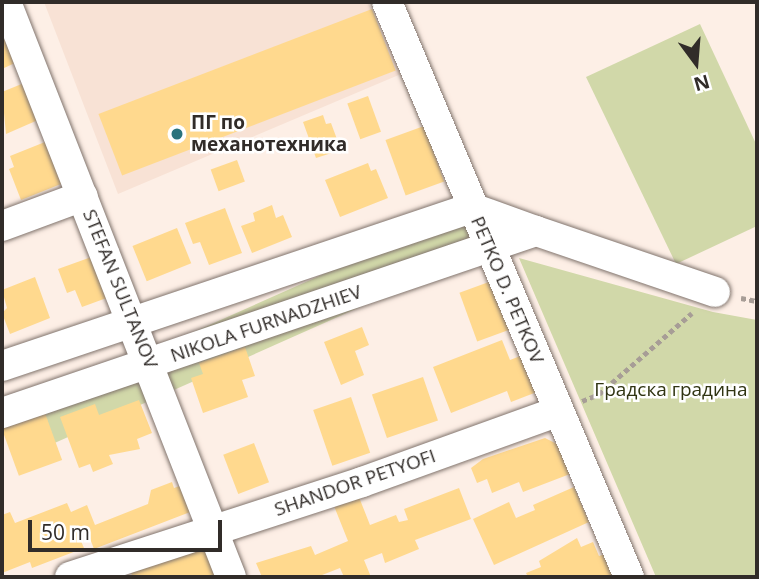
<!DOCTYPE html>
<meta charset="utf-8">
<style>
body{margin:0}
#map{position:relative;width:759px;height:579px;overflow:hidden;background:#fdefe6;font-family:"Open Sans",sans-serif}
div>[style]{position:absolute}
.built>*{inset:0;background:#f8e2d5}
.green>*{inset:0;background:#d1d8a9;transform-origin:0 0}
.building>*{inset:0;background:#ffd98e;transform-origin:0 0}
.path>*{height:4.5px;margin-top:-2.25px;transform-origin:0;background:repeating-linear-gradient(90deg,#a79d96 0 5px,transparent 0 8.5px)}
.roads{filter:drop-shadow(0 0 2px #81746d) drop-shadow(0 0 2px #81746d)}
.minor>*{height:30px;margin:-15px;padding:0 15px;transform-origin:15px;border-radius:15px;background:#fff}
.dots>*{width:19px;height:19px;translate:-50% -50%;box-sizing:border-box;border:4px solid #fff;border-radius:50%}
span{translate:-50% -50%;white-space:nowrap;text-align:center;line-height:1.15;-webkit-text-stroke:5px #fff;paint-order:stroke}
.poi-label{font-size:19px;color:#312c29;font-weight:700}
.left{translate:0 -50%;text-align:left}
.street-label{font-size:19px;color:#312c29}
.park-label{font-size:19px;color:#303412}
.frame{position:absolute;inset:0;border:4px solid #312c29;pointer-events:none}
.north{position:absolute;left:661px;top:28px;width:70px;height:70px;-webkit-text-stroke:5px #fff;paint-order:stroke;rotate:164deg;font-size:19px;font-weight:700;line-height:28px;text-align:center;color:#312c29}
.north::after{content:'';display:block;margin:auto;width:24px;height:32px;background:#312c29;clip-path:polygon(50% 0,100% 100%,50% 72%,0 100%)}
.scale{position:absolute;left:28px;top:520px;width:194px;height:32px;box-sizing:border-box;border:4px solid #312c29;border-top:0;padding-left:9px;font-size:21px;line-height:24px;white-space:nowrap;color:#312c29;-webkit-text-stroke:5px #fff;paint-order:stroke}
</style>
<div id="map">
<div class="built">
<i style="clip-path:polygon(44px 2px,368px 2px,401px 74px,118px 194px)"></i>
</div>
<div class="green">
<i style="clip-path:polygon(700px 24px,757px 146px,757px 226px,676px 264px,586px 77px)"></i>
<i style="left:472px;top:208px;width:45px;height:496px;rotate:66deg"></i>
<i style="clip-path:polygon(519px 258px,713px 312px,757px 320px,757px 577px,656px 577px)"></i>
</div>
<div class="building">
<i style="left:372px;top:9px;width:66px;height:293px;rotate:69deg"></i>
<i style="clip-path:polygon(7px 39px,17px 62px,2px 69px,2px 41px)"></i>
<i style="clip-path:polygon(24px 83px,38px 120px,6px 134px,2px 92px)"></i>
<i style="left:368px;top:96px;width:38px;height:22px;rotate:70deg"></i>
<i style="clip-path:polygon(323px 115px,326px 124px,331px 123px,341px 150px,316px 158px,303px 122px)"></i>
<i style="left:424px;top:126px;width:59px;height:41px;rotate:70deg"></i>
<i style="clip-path:polygon(50px 140px,66px 182px,21px 200px,9px 169px,14px 167px,10px 156px)"></i>
<i style="left:237px;top:160px;width:23px;height:28px;rotate:70deg"></i>
<i style="clip-path:polygon(368px 163px,371px 171px,376px 169px,388px 198px,340px 217px,325px 180px)"></i>
<i style="clip-path:polygon(272px 205px,276px 218px,283px 215px,292px 237px,252px 253px,241px 226px,255px 221px,253px 213px)"></i>
<i style="clip-path:polygon(225px 208px,242px 253px,209px 265px,200px 242px,193px 244px,185px 223px)"></i>
<i style="left:177px;top:228px;width:38px;height:48px;rotate:68deg"></i>
<i style="clip-path:polygon(97px 255px,112px 296px,82px 307px,75px 290px,67px 293px,58px 269px)"></i>
<i style="clip-path:polygon(35px 277px,50px 318px,10px 334px,2px 313px,7px 308px,2px 290px)"></i>
<i style="left:497px;top:279px;width:52px;height:40px;rotate:70deg"></i>
<i style="clip-path:polygon(362px 327px,369px 345px,355px 351px,364px 375px,341px 385px,324px 342px)"></i>
<i style="clip-path:polygon(502px 340px,510px 360px,528px 353px,542px 390px,511px 402px,507px 391px,451px 413px,433px 367px)"></i>
<i style="clip-path:polygon(245px 347px,255px 376px,242px 380px,248px 397px,203px 413px,191px 378px,203px 374px,199px 363px)"></i>
<i style="left:423px;top:377px;width:46px;height:54px;rotate:71deg"></i>
<i style="left:351px;top:397px;width:59px;height:40px;rotate:71deg"></i>
<i style="clip-path:polygon(139px 400px,152px 433px,137px 439px,140px 449px,109px 455px,113px 464px,93px 472px,90px 464px,79px 468px,60px 417px,95px 404px,99px 415px)"></i>
<i style="left:45px;top:413px;width:50px;height:46px;rotate:70deg"></i>
<i style="clip-path:polygon(545px 438px,559px 445px,570px 474px,523px 492px,519px 482px,492px 493px,487px 479px,477px 483px,471px 468px,483px 459px)"></i>
<i style="left:254px;top:443px;width:42px;height:33px;rotate:69deg"></i>
<i style="clip-path:polygon(172px 482px,174px 488px,188px 483px,198px 509px,94px 549px,86px 528px,77px 532px,84px 548px,32px 568px,30px 562px,2px 573px,2px 515px,10px 512px,15px 523px,67px 503px,71px 512px,87px 505px,95px 525px,148px 504px,151px 490px)"></i>
<i style="clip-path:polygon(574px 487px,589px 522px,494px 565px,473px 519px,509px 502px,516px 518px,535px 510px,533px 505px)"></i>
<i style="clip-path:polygon(459px 488px,471px 519px,415px 540px,419px 549px,385px 563px,382px 553px,364px 560px,371px 577px,344px 577px,340px 568px,317px 577px,262px 577px,256px 563px,311px 546px,315px 555px,348px 541px,332px 501px,357px 492px,370px 525px,396px 515px,399px 522px,408px 520px,404px 509px)"></i>
<i style="clip-path:polygon(577px 538px,581px 547px,593px 542px,599px 556px,605px 554px,614px 577px,528px 577px,526px 573px,541px 567px,539px 561px)"></i>
<i style="clip-path:polygon(210px 542px,223px 577px,133px 577px,130px 571px)"></i>
</div>
<div class="path">
<i style="left:741px;top:298px;width:16px;rotate:11deg"></i>
<i style="left:582px;top:401px;width:18px;rotate:-22deg"></i>
<i style="left:599px;top:394px;width:123px;rotate:-41.1deg"></i>
</div>
<div class="roads">
<div class="minor">
<i style="left:6px;top:2px;width:617px;rotate:68.63deg"></i>
<i style="left:387px;top:2px;width:624px;rotate:67.18deg"></i>
<i style="left:2px;top:226px;width:86px;rotate:-20.3deg"></i>
<i style="left:2px;top:366px;width:496px;rotate:-18.6deg"></i>
<i style="left:472px;top:208px;width:68px;rotate:19.8deg"></i>
<i style="left:2px;top:413px;width:564px;rotate:-18.82deg"></i>
<i style="left:536px;top:231px;width:189px;rotate:18.8deg"></i>
<i style="left:70px;top:577px;width:307px;rotate:-18deg"></i>
<i style="left:362px;top:482px;width:209px;rotate:-19.8deg"></i>
</div>
</div>
<div class="dots">
<i style="left:177px;top:134px;background:#2a737c"></i>
</div>
<div class="poi-label">
<span class="left" style="left:191px;top:134px">ПГ по<br>механотехника</span>
</div>
<div class="street-label">
<span style="left:120px;top:289px;rotate:68deg">STEFAN SULTANOV</span>
<span style="left:507px;top:290px;rotate:67deg">PETKO D. PETKOV</span>
<span style="left:266px;top:324px;rotate:-19deg">NIKOLA FURNADZHIEV</span>
<span style="left:355px;top:483px;rotate:-19deg">SHANDOR PETYOFI</span>
</div>
<div class="park-label">
<span style="left:671px;top:390px">Градска градина</span>
</div>
<div class="frame"></div>
<div class="north">N</div>
<div class="scale">50 m</div>
</div>
